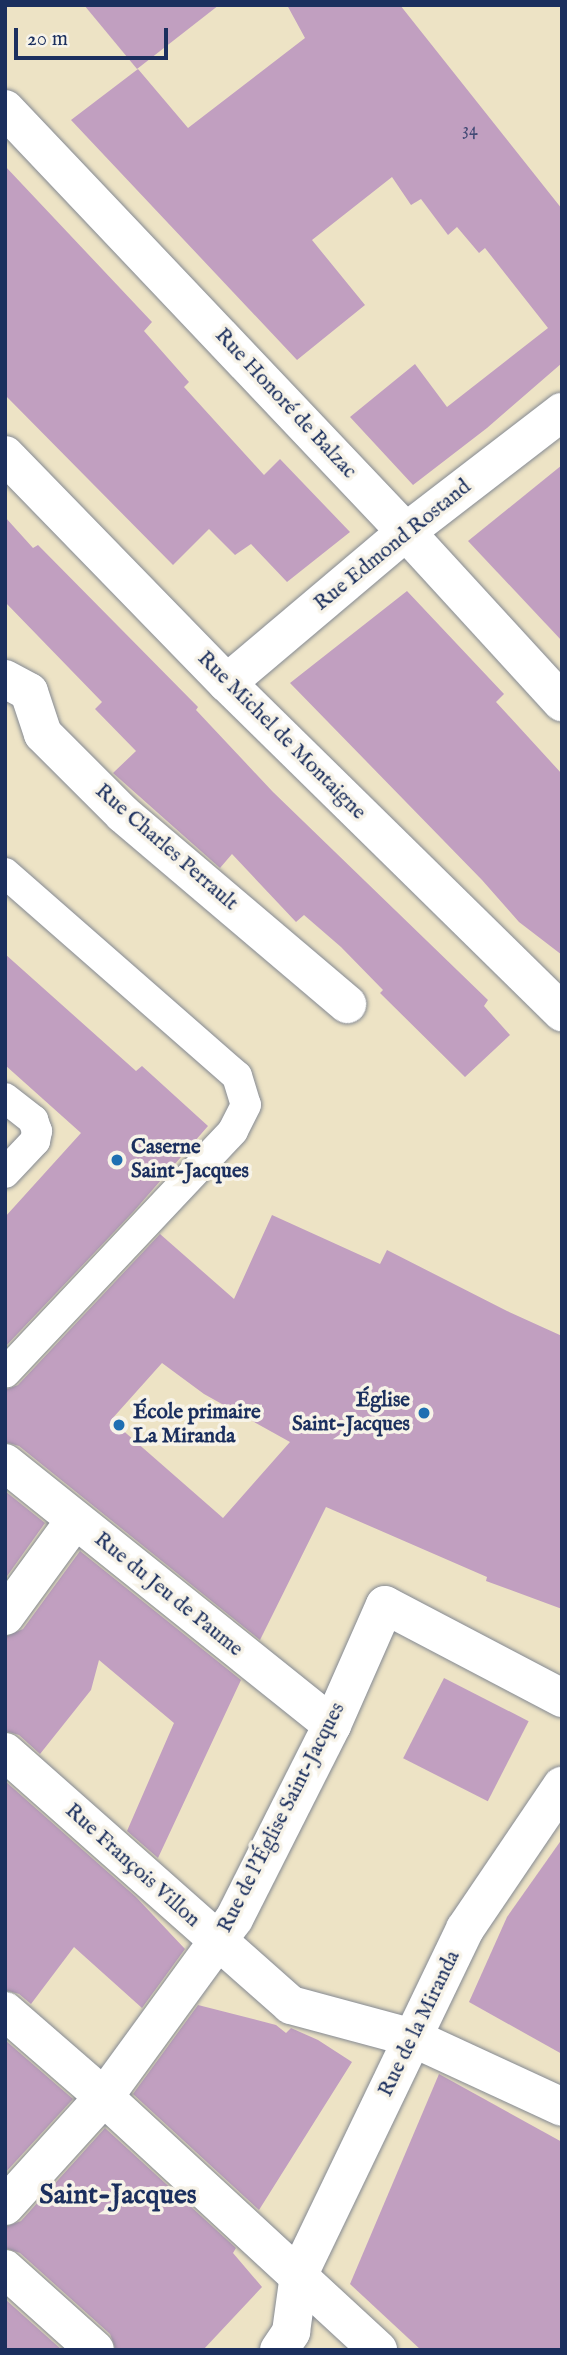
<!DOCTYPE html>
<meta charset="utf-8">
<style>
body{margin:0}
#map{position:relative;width:567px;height:2355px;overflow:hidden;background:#ede3c5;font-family:"IM FELL English",serif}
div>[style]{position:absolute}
.building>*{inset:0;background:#c19fc0;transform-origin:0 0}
.roads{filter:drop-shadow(0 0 2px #848992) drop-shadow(0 0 2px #848992)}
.lane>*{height:30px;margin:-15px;padding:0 15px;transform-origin:15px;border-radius:15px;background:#fff}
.street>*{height:38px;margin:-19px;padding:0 19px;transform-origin:19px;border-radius:19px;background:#fff}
.dots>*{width:19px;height:19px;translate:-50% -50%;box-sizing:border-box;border:4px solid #f7f3e8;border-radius:50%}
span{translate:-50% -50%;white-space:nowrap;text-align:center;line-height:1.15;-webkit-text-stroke:7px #f7f3e8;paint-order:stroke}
.number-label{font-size:18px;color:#444b76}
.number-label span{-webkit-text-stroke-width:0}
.street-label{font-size:21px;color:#1b2f5e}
.poi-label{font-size:21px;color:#1b2f5e;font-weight:700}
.left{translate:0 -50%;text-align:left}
.right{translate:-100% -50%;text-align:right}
.district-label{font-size:28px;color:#1b2f5e;font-weight:700}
.frame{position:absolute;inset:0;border:7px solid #1b2f5e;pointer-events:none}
.scale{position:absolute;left:14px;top:28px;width:154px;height:32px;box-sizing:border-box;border:4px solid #1b2f5e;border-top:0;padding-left:9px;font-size:21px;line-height:24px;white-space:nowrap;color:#1b2f5e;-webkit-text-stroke:5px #f7f3e8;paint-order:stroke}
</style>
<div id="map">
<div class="building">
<i style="clip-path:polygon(84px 5px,219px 5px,137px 69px)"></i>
<i style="clip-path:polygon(287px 5px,400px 5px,562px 209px,562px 363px,487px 428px,413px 485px,350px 417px,415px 364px,447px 407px,548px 328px,485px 248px,479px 253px,457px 227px,448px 235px,421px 199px,411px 205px,392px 177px,312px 240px,365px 305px,297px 360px,71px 120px,138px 69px,188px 128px,305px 38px)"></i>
<i style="clip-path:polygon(5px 166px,152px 322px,144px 331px,189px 382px,184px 387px,264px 475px,280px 459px,350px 532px,287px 582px,251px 544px,235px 555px,209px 529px,173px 565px,5px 395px)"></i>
<i style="clip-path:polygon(562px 465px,562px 641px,468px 541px)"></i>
<i style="clip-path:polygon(5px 517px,33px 548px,38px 545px,198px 707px,196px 710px,273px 792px,488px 1000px,484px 1006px,510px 1035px,465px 1077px,380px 993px,383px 990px,341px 947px,304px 915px,296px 922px,232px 854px,220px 868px,113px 773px,136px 751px,95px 709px,102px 702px,5px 602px)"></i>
<i style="clip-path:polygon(407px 591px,504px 694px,496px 702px,562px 774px,562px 955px,519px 922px,482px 880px,290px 683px)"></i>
<i style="clip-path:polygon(5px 954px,136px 1071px,142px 1066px,208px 1126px,134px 1211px,5px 1347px,5px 1217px,81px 1133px,5px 1065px)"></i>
<i style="clip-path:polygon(evenodd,272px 1215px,380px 1264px,387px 1250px,507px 1311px,562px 1336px,562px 1609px,486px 1581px,487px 1577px,326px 1507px,260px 1640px,19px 1446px,5px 1442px,5px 1390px,18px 1385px,160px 1234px,234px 1299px,272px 1215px,162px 1363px,204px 1394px,290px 1442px,223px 1518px,111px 1420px,162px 1363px)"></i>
<i style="clip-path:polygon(5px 1491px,45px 1523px,5px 1579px)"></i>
<i style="clip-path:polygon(80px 1551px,241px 1680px,158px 1858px,127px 1831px,174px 1723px,99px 1660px,91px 1690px,40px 1754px,19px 1735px,5px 1731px,5px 1637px,23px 1629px)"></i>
<i style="left:444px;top:1678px;width:95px;height:90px;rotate:27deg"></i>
<i style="clip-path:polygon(5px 1781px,136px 1897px,185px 1949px,142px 2008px,74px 1947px,31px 2004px,19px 1994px,5px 1990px)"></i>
<i style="clip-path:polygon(562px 1839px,562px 2054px,469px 2002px,507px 1917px)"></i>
<i style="clip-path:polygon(198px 2005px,276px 2025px,286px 2033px,291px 2028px,318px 2040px,352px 2062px,259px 2210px,133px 2094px)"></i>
<i style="clip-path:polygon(5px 2040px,73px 2099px,5px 2173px)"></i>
<i style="clip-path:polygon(439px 2074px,562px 2142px,562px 2350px,421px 2350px,350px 2284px)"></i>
<i style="clip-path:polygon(105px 2128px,236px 2248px,233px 2253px,262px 2287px,203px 2350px,116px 2350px,110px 2334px,20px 2253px,5px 2248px,5px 2227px,21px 2221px)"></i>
<i style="clip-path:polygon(5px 2299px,62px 2350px,5px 2350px)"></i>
</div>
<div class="roads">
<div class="lane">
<i style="left:5px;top:873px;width:308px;rotate:41.2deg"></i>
<i style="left:237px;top:1076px;width:30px;rotate:73deg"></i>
<i style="left:246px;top:1105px;width:29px;rotate:117deg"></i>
<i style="left:233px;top:1131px;width:332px;rotate:133.3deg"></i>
<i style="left:5px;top:1098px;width:36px;rotate:38deg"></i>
<i style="left:33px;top:1120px;width:12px;rotate:70deg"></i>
<i style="left:37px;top:1131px;width:10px;rotate:101deg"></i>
<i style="left:35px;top:1141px;width:44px;rotate:133.2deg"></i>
</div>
<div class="street">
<i style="left:5px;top:109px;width:583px;rotate:46.53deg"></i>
<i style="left:406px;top:532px;width:231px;rotate:47.5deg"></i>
<i style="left:5px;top:455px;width:318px;rotate:45.8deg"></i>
<i style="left:227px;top:683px;width:470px;rotate:44.5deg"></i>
<i style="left:5px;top:679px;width:27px;rotate:28deg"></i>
<i style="left:29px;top:692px;width:44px;rotate:71.6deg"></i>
<i style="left:43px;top:734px;width:113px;rotate:45deg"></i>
<i style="left:123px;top:814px;width:294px;rotate:40.3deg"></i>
<i style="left:227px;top:683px;width:234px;rotate:-40.2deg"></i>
<i style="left:406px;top:532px;width:197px;rotate:-37.6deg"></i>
<i style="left:5px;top:1463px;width:419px;rotate:38.7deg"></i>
<i style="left:5px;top:1616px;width:119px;rotate:-53.9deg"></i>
<i style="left:5px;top:1752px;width:382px;rotate:41.5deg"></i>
<i style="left:291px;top:2005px;width:126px;rotate:15.1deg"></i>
<i style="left:413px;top:2038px;width:164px;rotate:24.8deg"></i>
<i style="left:5px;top:2011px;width:131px;rotate:41deg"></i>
<i style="left:104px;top:2097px;width:373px;rotate:42.7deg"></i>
<i style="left:5px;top:2206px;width:147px;rotate:-47.8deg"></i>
<i style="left:104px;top:2097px;width:220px;rotate:-53.9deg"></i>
<i style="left:234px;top:1919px;width:217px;rotate:-63.2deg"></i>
<i style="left:332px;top:1725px;width:131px;rotate:-66.2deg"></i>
<i style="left:385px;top:1605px;width:200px;rotate:27.7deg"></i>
<i style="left:5px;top:2269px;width:121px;rotate:42deg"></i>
<i style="left:279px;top:2350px;width:22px;rotate:-56deg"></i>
<i style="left:291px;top:2332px;width:59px;rotate:-82.1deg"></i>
<i style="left:299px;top:2274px;width:383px;rotate:-64.3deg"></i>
<i style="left:465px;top:1929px;width:173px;rotate:-55.9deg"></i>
</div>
</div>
<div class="dots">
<i style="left:117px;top:1160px;background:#1f6fb2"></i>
<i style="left:424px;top:1413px;background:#1f6fb2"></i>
<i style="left:119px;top:1425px;background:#1f6fb2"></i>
</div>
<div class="number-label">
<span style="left:470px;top:131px">34</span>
</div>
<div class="street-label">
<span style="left:285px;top:404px;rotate:47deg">Rue Honoré de Balzac</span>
<span style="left:393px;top:546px;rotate:-39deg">Rue Edmond Rostand</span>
<span style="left:281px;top:736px;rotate:45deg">Rue Michel de Montaigne</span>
<span style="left:166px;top:848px;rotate:41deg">Rue Charles Perrault</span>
<span style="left:168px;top:1595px;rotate:39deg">Rue du Jeu de Paume</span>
<span style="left:282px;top:1818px;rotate:-63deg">Rue de l'Église Saint-Jacques</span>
<span style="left:132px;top:1866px;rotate:42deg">Rue François Villon</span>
<span style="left:420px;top:2024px;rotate:-64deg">Rue de la Miranda</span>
</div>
<div class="poi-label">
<span class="left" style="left:131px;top:1160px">Caserne<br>Saint-Jacques</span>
<span class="right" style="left:410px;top:1413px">Église<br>Saint-Jacques</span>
<span class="left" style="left:133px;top:1425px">École primaire<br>La Miranda</span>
</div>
<div class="district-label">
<span style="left:118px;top:2196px">Saint-Jacques</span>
</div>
<div class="frame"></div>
<div class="scale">20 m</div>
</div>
